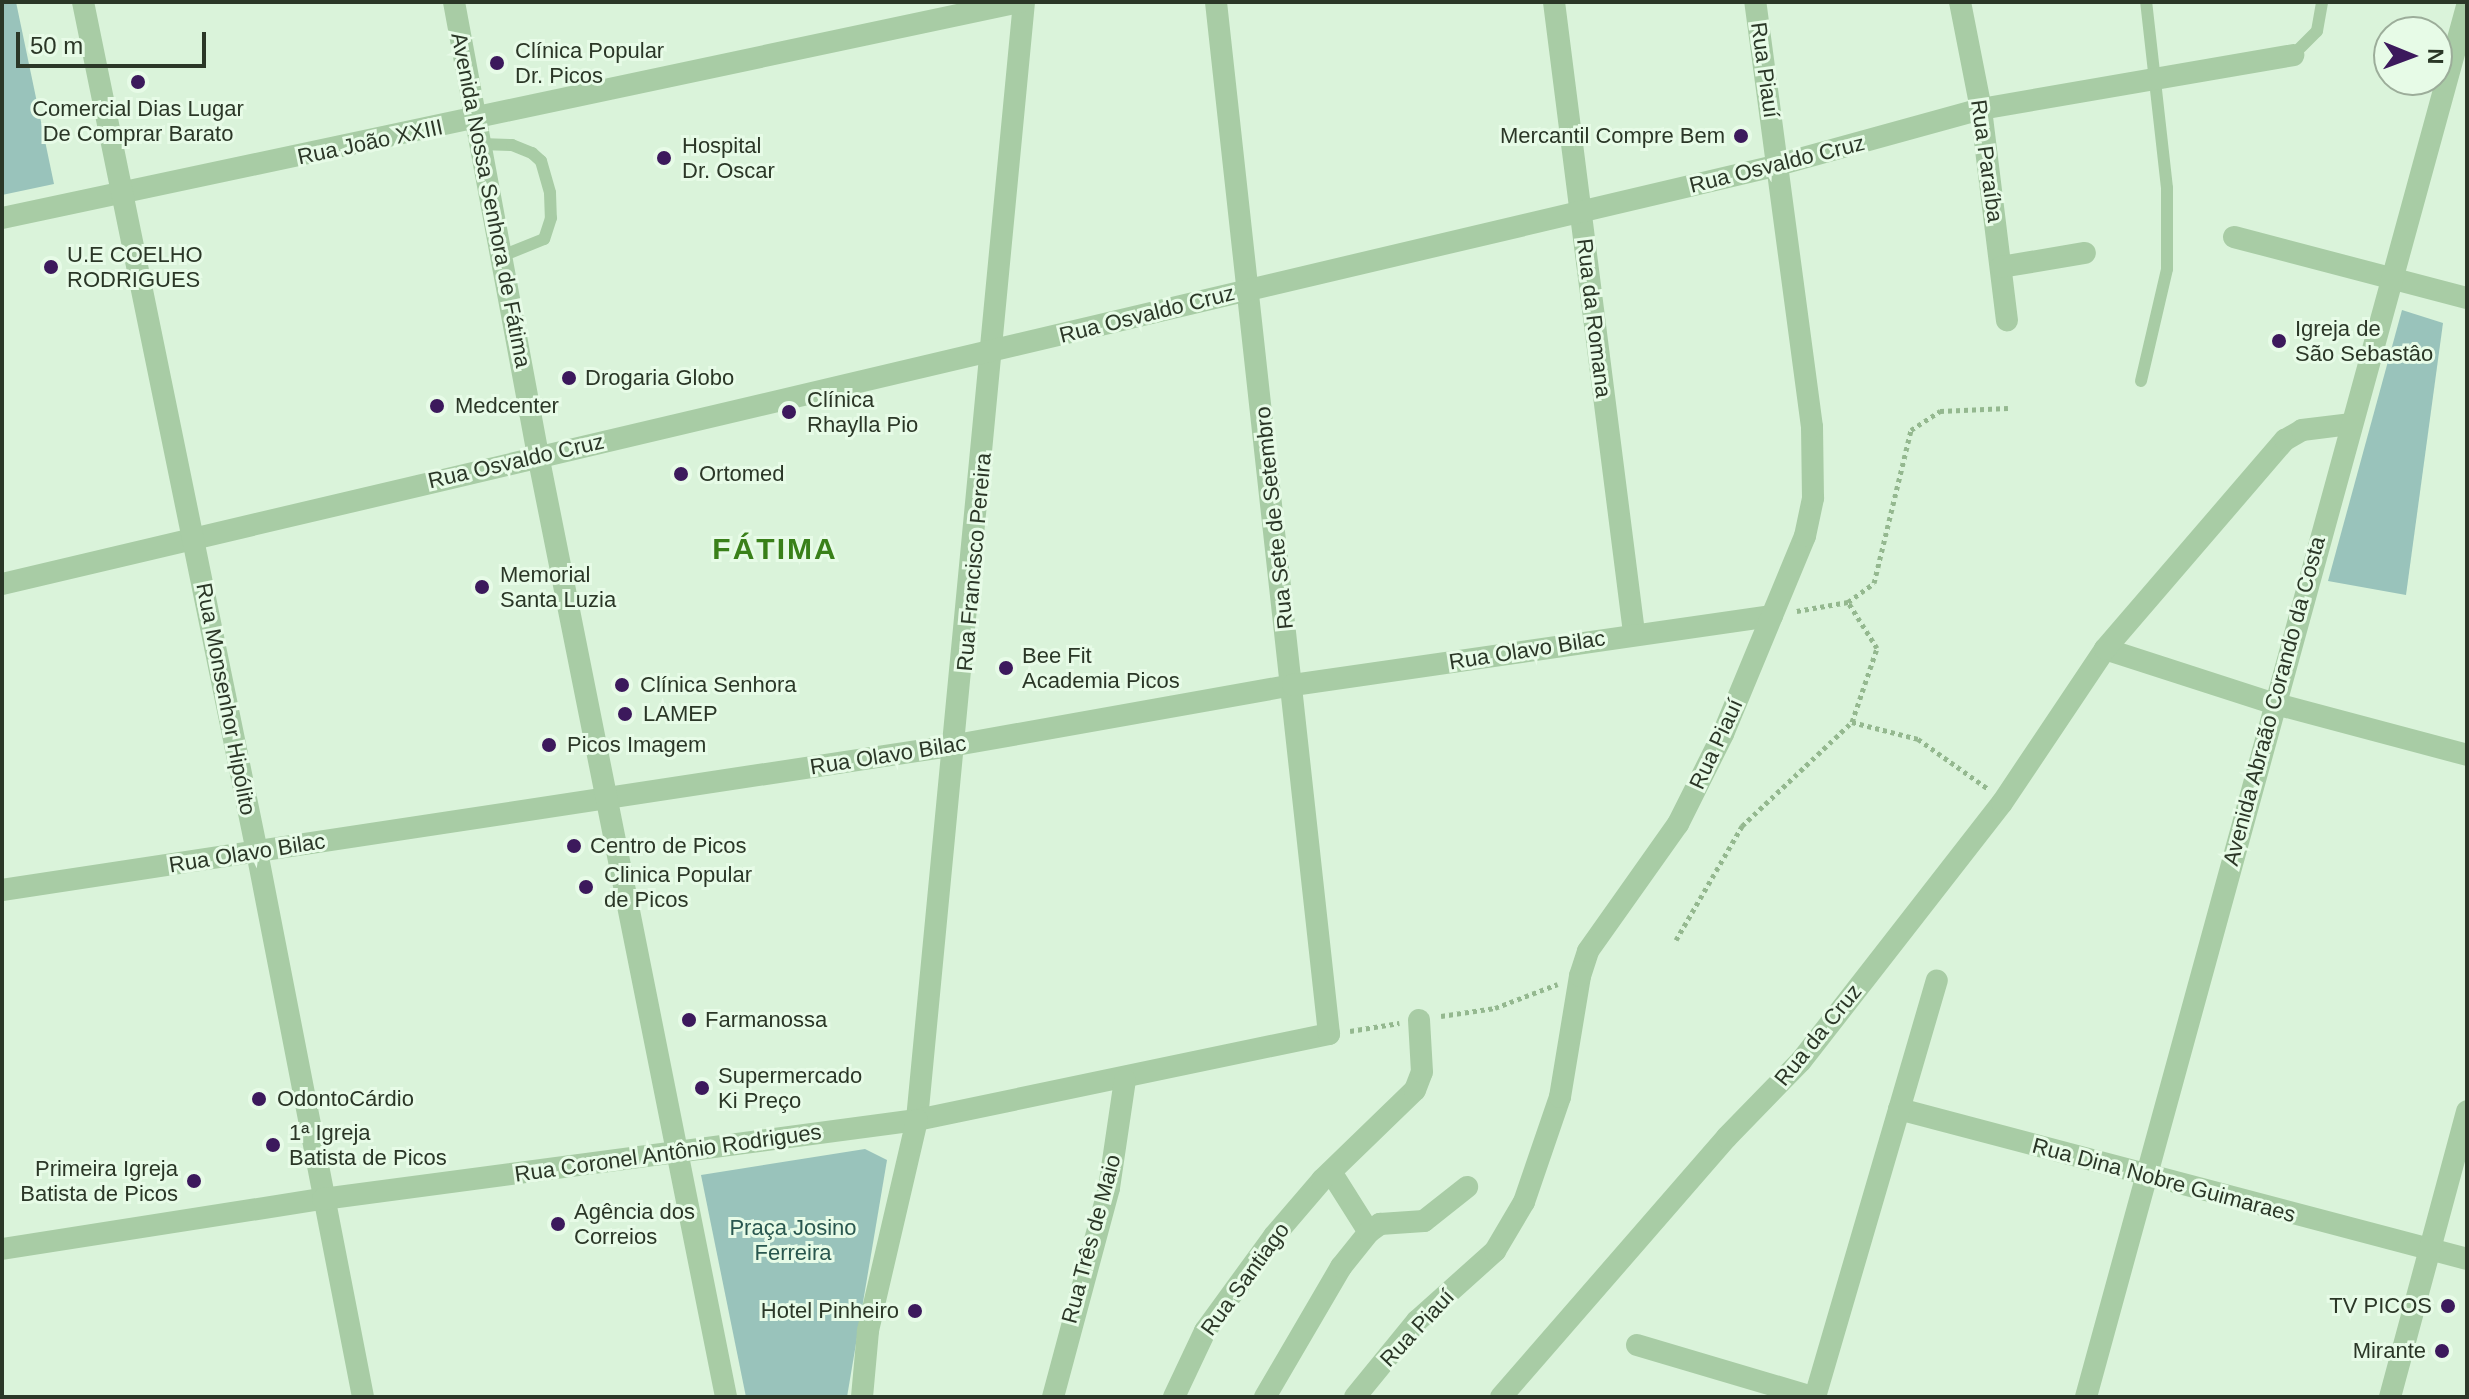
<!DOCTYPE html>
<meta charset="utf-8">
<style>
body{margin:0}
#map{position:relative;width:2469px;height:1399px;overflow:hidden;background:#daf3da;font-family:Helvetica,sans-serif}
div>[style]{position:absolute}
.green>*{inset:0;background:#99c3bb}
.path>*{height:5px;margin-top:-2.5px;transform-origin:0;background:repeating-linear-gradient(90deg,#94b88f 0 4px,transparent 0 8px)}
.service>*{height:12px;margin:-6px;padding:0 6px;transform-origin:6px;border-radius:6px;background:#a8cca5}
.minor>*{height:22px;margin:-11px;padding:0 11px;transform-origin:11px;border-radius:11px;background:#a8cca5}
.tertiary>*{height:22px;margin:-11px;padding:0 11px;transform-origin:11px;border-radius:11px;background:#a8cca5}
.dots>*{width:22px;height:22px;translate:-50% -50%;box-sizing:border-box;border:4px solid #e7fbe7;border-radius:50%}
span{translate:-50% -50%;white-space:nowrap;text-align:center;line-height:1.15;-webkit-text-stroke:6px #e7fbe7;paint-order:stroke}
.poi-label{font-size:22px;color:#2b3727}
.left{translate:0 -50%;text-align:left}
.right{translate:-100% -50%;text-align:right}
.street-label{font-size:22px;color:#2b3727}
.park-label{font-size:22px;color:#29574f}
.district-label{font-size:30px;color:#398019;font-weight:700;letter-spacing:2px}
.frame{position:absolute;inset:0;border:4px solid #2b3727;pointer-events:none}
.north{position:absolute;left:2373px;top:16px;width:80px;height:80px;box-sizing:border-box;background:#e7fbe7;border:2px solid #9cad9a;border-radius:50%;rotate:91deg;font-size:22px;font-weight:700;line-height:32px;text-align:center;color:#2b3727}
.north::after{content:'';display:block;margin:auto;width:28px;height:36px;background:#3c195c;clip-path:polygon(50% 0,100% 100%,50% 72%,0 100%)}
.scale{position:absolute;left:16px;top:32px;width:190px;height:36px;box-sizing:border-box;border:4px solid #2b3727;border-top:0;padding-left:10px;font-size:24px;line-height:28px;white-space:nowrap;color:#2b3727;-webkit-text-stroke:6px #e7fbe7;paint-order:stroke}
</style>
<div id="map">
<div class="green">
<i style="clip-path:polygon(2px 2px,16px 2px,54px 184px,2px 195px)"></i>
<i style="clip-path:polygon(2402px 310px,2443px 323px,2406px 595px,2328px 581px)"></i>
<i style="clip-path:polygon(865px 1149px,887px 1160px,847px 1397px,746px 1397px,701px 1175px)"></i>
</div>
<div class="path">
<i style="left:1848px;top:602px;width:32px;rotate:-36deg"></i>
<i style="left:1874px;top:583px;width:157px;rotate:-76.4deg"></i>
<i style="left:1911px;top:430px;width:35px;rotate:-33deg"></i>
<i style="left:1940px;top:411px;width:68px;rotate:-2.5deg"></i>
<i style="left:1852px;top:722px;width:68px;rotate:14.4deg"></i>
<i style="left:1918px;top:739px;width:85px;rotate:35.4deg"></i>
<i style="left:1676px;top:940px;width:132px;rotate:-59.9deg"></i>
<i style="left:1742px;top:826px;width:151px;rotate:-43.4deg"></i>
<i style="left:1852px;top:722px;width:78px;rotate:-71.3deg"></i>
<i style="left:1877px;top:648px;width:54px;rotate:-122.2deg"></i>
<i style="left:1848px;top:602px;width:52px;rotate:170deg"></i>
<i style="left:1441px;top:1016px;width:55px;rotate:-8.4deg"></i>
<i style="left:1495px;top:1008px;width:67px;rotate:-20.9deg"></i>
<i style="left:1350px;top:1031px;width:50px;rotate:-9.3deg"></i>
</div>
<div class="service">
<i style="left:2293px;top:55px;width:34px;rotate:-45deg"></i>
<i style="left:2317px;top:31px;width:29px;rotate:-80deg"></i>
<i style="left:481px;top:144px;width:31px;rotate:2deg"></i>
<i style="left:512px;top:145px;width:22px;rotate:22deg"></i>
<i style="left:532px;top:153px;width:12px;rotate:42deg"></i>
<i style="left:541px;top:161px;width:33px;rotate:74deg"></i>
<i style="left:550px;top:193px;width:25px;rotate:88deg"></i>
<i style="left:551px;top:218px;width:22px;rotate:108deg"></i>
<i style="left:544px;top:239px;width:45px;rotate:158deg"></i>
<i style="left:2141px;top:381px;width:115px;rotate:-76.9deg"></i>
<i style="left:2167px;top:269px;width:81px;rotate:-90deg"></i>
<i style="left:2167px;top:188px;width:187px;rotate:-96.4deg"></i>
</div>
<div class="minor">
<i style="left:1024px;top:2px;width:1123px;rotate:95.47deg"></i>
<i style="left:917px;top:1120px;width:421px;rotate:-11.8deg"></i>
<i style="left:1329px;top:1034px;width:1038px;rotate:-96.25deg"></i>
<i style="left:1554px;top:2px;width:636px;rotate:82.77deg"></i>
<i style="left:1960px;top:2px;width:109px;rotate:78.9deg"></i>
<i style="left:1981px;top:109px;width:213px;rotate:83deg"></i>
<i style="left:2px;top:218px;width:1040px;rotate:-11.99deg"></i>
<i style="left:2234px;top:237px;width:241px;rotate:14.7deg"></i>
<i style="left:2001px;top:267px;width:85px;rotate:-9.5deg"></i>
<i style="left:2px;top:584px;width:1825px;rotate:-13.27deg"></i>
<i style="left:1778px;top:165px;width:211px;rotate:-15.4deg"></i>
<i style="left:1981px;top:109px;width:317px;rotate:-9.8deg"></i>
<i style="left:2105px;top:649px;width:176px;rotate:17.9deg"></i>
<i style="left:2272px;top:703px;width:202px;rotate:14.9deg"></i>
<i style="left:2px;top:890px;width:965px;rotate:-8.64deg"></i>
<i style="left:956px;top:745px;width:342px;rotate:-10.1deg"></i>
<i style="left:1293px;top:685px;width:484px;rotate:-8.2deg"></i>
<i style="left:1899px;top:1109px;width:587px;rotate:14.79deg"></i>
<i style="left:1331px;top:1172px;width:71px;rotate:57.7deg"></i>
<i style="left:1637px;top:1345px;width:184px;rotate:16.5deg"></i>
<i style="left:1053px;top:1397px;width:216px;rotate:-75deg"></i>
<i style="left:1109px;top:1188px;width:109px;rotate:-81.6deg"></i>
<i style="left:1174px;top:1397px;width:73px;rotate:-64.8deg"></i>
<i style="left:1205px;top:1331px;width:117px;rotate:-54deg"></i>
<i style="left:1274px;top:1236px;width:74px;rotate:-49.4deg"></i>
<i style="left:1322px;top:1180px;width:129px;rotate:-44.1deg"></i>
<i style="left:1415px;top:1090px;width:19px;rotate:-69deg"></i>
<i style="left:1422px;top:1072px;width:52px;rotate:-93.3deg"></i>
<i style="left:1265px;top:1397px;width:151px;rotate:-59.7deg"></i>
<i style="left:1341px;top:1267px;width:45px;rotate:-51.3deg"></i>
<i style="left:1369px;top:1232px;width:14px;rotate:-36deg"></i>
<i style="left:1380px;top:1224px;width:44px;rotate:-3.9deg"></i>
<i style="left:1424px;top:1221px;width:55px;rotate:-38.3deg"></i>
<i style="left:1355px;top:1397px;width:98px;rotate:-50.8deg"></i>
<i style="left:1417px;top:1321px;width:105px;rotate:-41.9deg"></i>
<i style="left:1495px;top:1251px;width:57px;rotate:-59.4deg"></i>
<i style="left:1524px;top:1202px;width:111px;rotate:-71.1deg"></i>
<i style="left:1560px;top:1097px;width:123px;rotate:-80.6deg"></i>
<i style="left:1580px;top:976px;width:26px;rotate:-72deg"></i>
<i style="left:1588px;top:951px;width:156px;rotate:-54.7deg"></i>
<i style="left:1678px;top:824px;width:101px;rotate:-63.4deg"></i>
<i style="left:1723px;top:734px;width:214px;rotate:-67.5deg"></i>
<i style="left:1805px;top:536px;width:39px;rotate:-78deg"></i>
<i style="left:1813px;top:498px;width:71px;rotate:-90.8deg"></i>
<i style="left:1812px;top:427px;width:429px;rotate:-97.6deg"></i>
<i style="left:1501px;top:1397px;width:344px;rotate:-49deg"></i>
<i style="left:1727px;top:1137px;width:106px;rotate:-45.8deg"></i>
<i style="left:1801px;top:1061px;width:327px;rotate:-52.1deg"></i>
<i style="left:2002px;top:803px;width:185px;rotate:-56.2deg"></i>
<i style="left:2105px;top:649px;width:276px;rotate:-49.3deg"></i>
<i style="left:2285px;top:440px;width:20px;rotate:-30deg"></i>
<i style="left:2302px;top:430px;width:48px;rotate:-7.1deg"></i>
<i style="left:1815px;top:1397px;width:434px;rotate:-73.7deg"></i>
<i style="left:2086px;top:1397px;width:1442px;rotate:-74.68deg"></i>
<i style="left:2390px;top:1397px;width:296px;rotate:-74.9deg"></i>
</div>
<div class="tertiary">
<i style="left:83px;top:2px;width:868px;rotate:78.43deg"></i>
<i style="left:257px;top:852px;width:555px;rotate:78.99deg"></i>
<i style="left:454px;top:2px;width:461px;rotate:79.5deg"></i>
<i style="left:538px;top:455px;width:961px;rotate:78.71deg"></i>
<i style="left:2px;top:1249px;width:325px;rotate:-8.9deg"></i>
<i style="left:323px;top:1199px;width:599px;rotate:-7.58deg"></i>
<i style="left:917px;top:1120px;width:217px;rotate:103.1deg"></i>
<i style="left:868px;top:1331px;width:66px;rotate:95.2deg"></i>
</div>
<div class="dots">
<i style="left:497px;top:63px;background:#3c195c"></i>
<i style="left:138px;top:82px;background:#3c195c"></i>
<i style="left:1741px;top:136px;background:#3c195c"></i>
<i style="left:664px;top:158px;background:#3c195c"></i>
<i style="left:51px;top:267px;background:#3c195c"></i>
<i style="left:2279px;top:341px;background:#3c195c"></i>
<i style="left:569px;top:378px;background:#3c195c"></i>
<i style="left:437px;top:406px;background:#3c195c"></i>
<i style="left:789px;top:412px;background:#3c195c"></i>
<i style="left:681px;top:474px;background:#3c195c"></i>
<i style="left:482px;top:587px;background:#3c195c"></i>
<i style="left:1006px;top:668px;background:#3c195c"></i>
<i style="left:622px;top:685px;background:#3c195c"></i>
<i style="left:625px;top:714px;background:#3c195c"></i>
<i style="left:549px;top:745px;background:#3c195c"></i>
<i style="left:574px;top:846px;background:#3c195c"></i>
<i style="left:586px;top:887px;background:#3c195c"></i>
<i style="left:689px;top:1020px;background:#3c195c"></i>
<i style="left:702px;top:1088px;background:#3c195c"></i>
<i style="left:259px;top:1099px;background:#3c195c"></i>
<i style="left:273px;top:1145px;background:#3c195c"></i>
<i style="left:194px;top:1181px;background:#3c195c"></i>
<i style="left:558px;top:1224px;background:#3c195c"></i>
<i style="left:2448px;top:1306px;background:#3c195c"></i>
<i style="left:915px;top:1311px;background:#3c195c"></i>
<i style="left:2442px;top:1351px;background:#3c195c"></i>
</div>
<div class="poi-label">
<span class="left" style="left:515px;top:63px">Clínica Popular<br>Dr. Picos</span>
<span style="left:138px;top:121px">Comercial Dias Lugar<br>De Comprar Barato</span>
<span class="right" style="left:1725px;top:136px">Mercantil Compre Bem</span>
<span class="left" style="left:682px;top:158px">Hospital<br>Dr. Oscar</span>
<span class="left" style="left:67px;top:267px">U.E COELHO<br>RODRIGUES</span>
<span class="left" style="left:2295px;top:341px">Igreja de<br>São Sebastâo</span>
<span class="left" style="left:585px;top:378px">Drogaria Globo</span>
<span class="left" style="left:807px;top:412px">Clínica<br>Rhaylla Pio</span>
<span class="left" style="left:455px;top:406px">Medcenter</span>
<span class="left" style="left:699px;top:474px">Ortomed</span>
<span class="left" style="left:500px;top:587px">Memorial<br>Santa Luzia</span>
<span class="left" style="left:1022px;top:668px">Bee Fit<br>Academia Picos</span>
<span class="left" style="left:640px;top:685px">Clínica Senhora</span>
<span class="left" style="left:643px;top:714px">LAMEP</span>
<span class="left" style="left:567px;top:745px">Picos Imagem</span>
<span class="left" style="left:590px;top:846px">Centro de Picos</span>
<span class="left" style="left:604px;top:887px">Clinica Popular<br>de Picos</span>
<span class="left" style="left:705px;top:1020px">Farmanossa</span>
<span class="left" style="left:718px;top:1088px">Supermercado<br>Ki Preço</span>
<span class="left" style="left:277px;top:1099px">OdontoCárdio</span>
<span class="left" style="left:289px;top:1145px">1ª Igreja<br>Batista de Picos</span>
<span class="right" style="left:178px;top:1181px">Primeira Igreja<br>Batista de Picos</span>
<span class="left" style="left:574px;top:1224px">Agência dos<br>Correios</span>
<span class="right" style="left:2432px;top:1306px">TV PICOS</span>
<span class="right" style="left:899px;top:1311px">Hotel Pinheiro</span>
<span class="right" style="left:2426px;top:1351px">Mirante</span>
</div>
<div class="street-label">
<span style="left:1765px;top:70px;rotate:82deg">Rua Piauí</span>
<span style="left:370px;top:142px;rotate:-12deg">Rua João XXIII</span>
<span style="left:1987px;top:161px;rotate:82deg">Rua Paraíba</span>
<span style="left:1777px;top:164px;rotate:-14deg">Rua Osvaldo Cruz</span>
<span style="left:491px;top:200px;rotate:79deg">Avenida Nossa Senhora de Fátima</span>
<span style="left:1147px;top:314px;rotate:-14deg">Rua Osvaldo Cruz</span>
<span style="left:1594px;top:318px;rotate:83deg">Rua da Romana</span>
<span style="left:516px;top:461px;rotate:-13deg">Rua Osvaldo Cruz</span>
<span style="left:1274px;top:518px;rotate:-96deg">Rua Sete de Setembro</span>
<span style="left:974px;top:562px;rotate:-85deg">Rua Francisco Pereira</span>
<span style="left:1527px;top:650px;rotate:-9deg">Rua Olavo Bilac</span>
<span style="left:226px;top:699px;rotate:79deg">Rua Monsenhor Hipólito</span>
<span style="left:2274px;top:701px;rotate:-75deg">Avenida Abraão Corando da Costa</span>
<span style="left:1716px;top:744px;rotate:-65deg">Rua Piauí</span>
<span style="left:888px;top:755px;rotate:-9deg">Rua Olavo Bilac</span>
<span style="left:247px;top:853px;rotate:-9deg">Rua Olavo Bilac</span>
<span style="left:1818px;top:1035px;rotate:-51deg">Rua da Cruz</span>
<span style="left:668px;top:1153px;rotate:-8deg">Rua Coronel Antônio Rodrigues</span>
<span style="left:2164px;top:1180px;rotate:15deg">Rua Dina Nobre Guimaraes</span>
<span style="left:1091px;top:1239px;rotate:-75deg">Rua Três de Maio</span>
<span style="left:1245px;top:1279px;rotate:-54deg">Rua Santiago</span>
<span style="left:1417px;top:1328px;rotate:-47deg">Rua Piauí</span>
</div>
<div class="park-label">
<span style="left:793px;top:1240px">Praça Josino<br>Ferreira</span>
</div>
<div class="district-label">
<span style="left:775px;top:549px">FÁTIMA</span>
</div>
<div class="frame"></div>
<div class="north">N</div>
<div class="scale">50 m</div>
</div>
